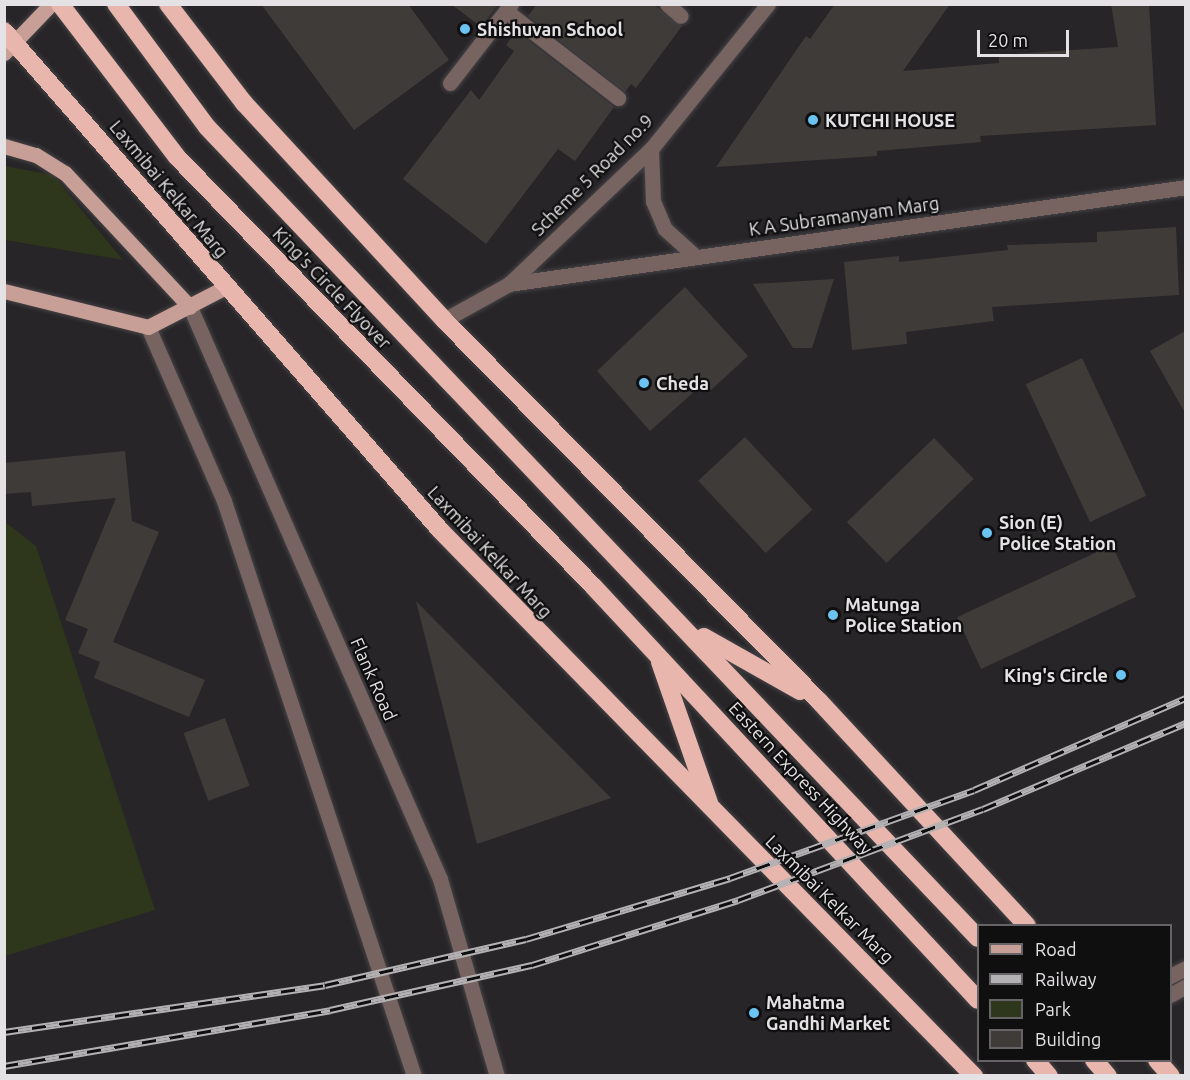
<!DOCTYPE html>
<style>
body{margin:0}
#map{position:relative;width:1190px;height:1080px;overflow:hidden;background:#272528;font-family:Ubuntu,sans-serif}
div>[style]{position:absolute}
.green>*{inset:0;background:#2e361b}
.building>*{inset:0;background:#3e3b39;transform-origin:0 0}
.roads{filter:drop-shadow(0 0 2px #454346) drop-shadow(0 0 2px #454346)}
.minor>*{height:15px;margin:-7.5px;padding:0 7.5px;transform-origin:7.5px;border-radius:7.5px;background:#77635f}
.major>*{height:15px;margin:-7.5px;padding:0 7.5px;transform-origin:7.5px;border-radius:7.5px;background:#c89f96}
.highway>*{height:18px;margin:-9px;padding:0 9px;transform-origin:9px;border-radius:9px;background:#e9b6ad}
.rail>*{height:7px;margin-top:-3.5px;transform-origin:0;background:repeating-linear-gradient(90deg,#100f10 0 14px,#b3b1b3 0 28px);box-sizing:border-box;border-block:2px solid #b3b1b3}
.dots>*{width:16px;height:16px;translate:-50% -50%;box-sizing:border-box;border:3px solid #100f10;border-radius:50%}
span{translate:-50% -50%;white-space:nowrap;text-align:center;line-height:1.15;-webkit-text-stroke:4.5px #100f10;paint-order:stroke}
.poi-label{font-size:18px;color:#e4e2e4;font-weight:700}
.left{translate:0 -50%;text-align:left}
.right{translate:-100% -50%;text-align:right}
.street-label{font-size:18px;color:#e4e2e4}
.frame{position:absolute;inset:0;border:6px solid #e4e2e4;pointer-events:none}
.legend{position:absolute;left:977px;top:924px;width:195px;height:138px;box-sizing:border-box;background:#100f10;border:2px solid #656365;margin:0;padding:8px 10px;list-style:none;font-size:18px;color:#e4e2e4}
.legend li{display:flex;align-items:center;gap:12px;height:30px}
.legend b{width:30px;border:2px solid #656365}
.scale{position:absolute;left:977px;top:30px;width:92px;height:27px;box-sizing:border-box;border:3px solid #e4e2e4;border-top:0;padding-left:8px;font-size:18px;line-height:21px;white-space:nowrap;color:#e4e2e4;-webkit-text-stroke:4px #100f10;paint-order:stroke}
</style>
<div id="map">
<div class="green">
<i style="clip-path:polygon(5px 166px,53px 175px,123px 260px,5px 240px)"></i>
<i style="clip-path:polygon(4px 521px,36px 546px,155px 910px,5px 956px)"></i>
</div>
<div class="building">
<i style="clip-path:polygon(261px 4px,408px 4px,449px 60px,354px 130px)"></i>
<i style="clip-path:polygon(451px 4px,498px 4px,481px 27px)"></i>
<i style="clip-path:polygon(537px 4px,653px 4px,682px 26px,636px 88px,631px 84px,625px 92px,528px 16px)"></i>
<i style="clip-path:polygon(835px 4px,950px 4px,903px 71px,999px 63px,999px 55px,1118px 47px,1111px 4px,1149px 4px,1156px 125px,980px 136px,981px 142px,877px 151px,877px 156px,716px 167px,806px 36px,810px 39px)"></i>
<i style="clip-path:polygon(516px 31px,614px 107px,575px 161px,558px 149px,486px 244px,403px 179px,471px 90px,479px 100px,514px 51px,506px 45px)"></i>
<i style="clip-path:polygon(1176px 227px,1179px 295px,992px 307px,994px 321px,906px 332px,907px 344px,852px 350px,844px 262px,899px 256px,899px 262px,1008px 250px,1007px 245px,1097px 242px,1097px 232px)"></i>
<i style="clip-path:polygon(834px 279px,812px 348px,793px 348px,753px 284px)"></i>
<i style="clip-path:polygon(685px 287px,748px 356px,711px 390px,704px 383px,650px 431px,597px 371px)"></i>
<i style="clip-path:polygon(1185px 331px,1185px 413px,1150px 351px)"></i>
<i style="left:1082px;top:358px;width:152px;height:62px;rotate:65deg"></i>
<i style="left:745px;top:437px;width:99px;height:64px;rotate:47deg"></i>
<i style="left:934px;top:438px;width:57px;height:121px;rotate:46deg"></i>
<i style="clip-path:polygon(125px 451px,132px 521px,159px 532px,113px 642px,205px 680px,189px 717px,94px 678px,100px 662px,78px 653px,88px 629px,65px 620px,116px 498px,32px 506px,31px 492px,4px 494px,4px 463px)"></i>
<i style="left:1112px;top:545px;width:57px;height:171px;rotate:65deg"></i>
<i style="clip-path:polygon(416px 601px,611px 798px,477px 844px)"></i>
<i style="left:225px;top:718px;width:72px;height:44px;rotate:70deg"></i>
</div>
<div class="roads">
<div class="minor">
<i style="left:667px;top:4px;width:18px;rotate:41deg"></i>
<i style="left:506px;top:11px;width:142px;rotate:37.8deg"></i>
<i style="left:450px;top:83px;width:100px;rotate:-52.3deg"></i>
<i style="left:651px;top:149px;width:52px;rotate:87.8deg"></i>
<i style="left:653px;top:201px;width:30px;rotate:67deg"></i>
<i style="left:665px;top:229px;width:40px;rotate:42deg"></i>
<i style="left:509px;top:284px;width:684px;rotate:-8.15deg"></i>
<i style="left:190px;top:307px;width:624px;rotate:66.39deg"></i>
<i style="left:440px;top:879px;width:205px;rotate:73.9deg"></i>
<i style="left:444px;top:320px;width:74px;rotate:-29deg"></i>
<i style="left:509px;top:284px;width:196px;rotate:-43.6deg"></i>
<i style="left:651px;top:149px;width:186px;rotate:-51.1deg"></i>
<i style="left:148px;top:327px;width:190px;rotate:66.4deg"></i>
<i style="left:224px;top:501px;width:606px;rotate:71.71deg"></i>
<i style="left:1170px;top:976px;width:18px;rotate:-27deg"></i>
<i style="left:1170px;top:995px;width:18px;rotate:-29deg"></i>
</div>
<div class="major">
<i style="left:4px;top:53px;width:68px;rotate:-46.2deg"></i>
<i style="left:4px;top:146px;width:33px;rotate:16deg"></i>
<i style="left:36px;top:155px;width:34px;rotate:32deg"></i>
<i style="left:65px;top:173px;width:183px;rotate:47deg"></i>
<i style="left:4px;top:291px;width:148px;rotate:14deg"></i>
<i style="left:148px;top:327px;width:85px;rotate:-27.2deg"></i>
</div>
<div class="highway">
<i style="left:60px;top:4px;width:193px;rotate:52.6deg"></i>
<i style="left:177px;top:157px;width:598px;rotate:45.88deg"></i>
<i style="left:593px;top:586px;width:565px;rotate:47.08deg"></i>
<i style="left:116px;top:4px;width:153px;rotate:53.5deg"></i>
<i style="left:207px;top:127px;width:1119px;rotate:46.45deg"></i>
<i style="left:168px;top:4px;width:125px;rotate:52.5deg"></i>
<i style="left:244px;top:103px;width:295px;rotate:47.3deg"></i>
<i style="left:444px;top:320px;width:535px;rotate:45.45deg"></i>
<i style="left:819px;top:701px;width:306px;rotate:47.2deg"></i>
<i style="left:4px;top:31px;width:663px;rotate:48.85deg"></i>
<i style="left:440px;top:530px;width:764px;rotate:45.64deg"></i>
<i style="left:704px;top:637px;width:110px;rotate:29.4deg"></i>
<i style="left:660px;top:662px;width:149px;rotate:70.8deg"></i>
<i style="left:1035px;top:1060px;width:21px;rotate:49deg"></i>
<i style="left:1094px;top:1060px;width:21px;rotate:49deg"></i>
<i style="left:1157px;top:1060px;width:21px;rotate:49deg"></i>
</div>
</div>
<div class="rail">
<i style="left:4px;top:1032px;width:324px;rotate:-8.3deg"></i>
<i style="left:325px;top:985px;width:206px;rotate:-12.9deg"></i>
<i style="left:526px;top:939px;width:213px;rotate:-16.6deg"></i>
<i style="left:730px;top:878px;width:259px;rotate:-19.8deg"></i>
<i style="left:974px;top:790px;width:231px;rotate:-23.5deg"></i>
<i style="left:4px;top:1066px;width:331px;rotate:-9.7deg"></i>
<i style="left:330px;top:1010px;width:207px;rotate:-12.6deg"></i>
<i style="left:532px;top:965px;width:216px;rotate:-17.5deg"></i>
<i style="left:738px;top:900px;width:261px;rotate:-20.4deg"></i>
<i style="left:983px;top:809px;width:220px;rotate:-23deg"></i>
</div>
<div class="dots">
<i style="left:465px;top:29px;background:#6ac3f1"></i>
<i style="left:813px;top:120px;background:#6ac3f1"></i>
<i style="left:644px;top:383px;background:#6ac3f1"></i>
<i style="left:987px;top:533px;background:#6ac3f1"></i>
<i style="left:833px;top:615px;background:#6ac3f1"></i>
<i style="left:1121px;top:675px;background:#6ac3f1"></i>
<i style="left:754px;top:1013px;background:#6ac3f1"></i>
</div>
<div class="poi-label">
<span class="left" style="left:477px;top:29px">Shishuvan School</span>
<span class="left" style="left:825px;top:120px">KUTCHI HOUSE</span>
<span class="left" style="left:656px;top:383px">Cheda</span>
<span class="left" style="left:999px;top:533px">Sion (E)<br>Police Station</span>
<span class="left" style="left:845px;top:615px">Matunga<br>Police Station</span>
<span class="right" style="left:1108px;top:675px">King's Circle</span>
<span class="left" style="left:766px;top:1013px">Mahatma<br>Gandhi Market</span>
</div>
<div class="street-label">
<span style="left:592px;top:175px;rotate:-45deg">Scheme 5 Road no.9</span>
<span style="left:169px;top:189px;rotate:50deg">Laxmibai Kelkar Marg</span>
<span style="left:844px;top:216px;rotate:-8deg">K A Subramanyam Marg</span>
<span style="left:332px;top:288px;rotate:46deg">King's Circle Flyover</span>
<span style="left:490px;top:552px;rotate:47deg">Laxmibai Kelkar Marg</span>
<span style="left:374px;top:679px;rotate:66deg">Flank Road</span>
<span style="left:801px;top:778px;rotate:47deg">Eastern Express Highway</span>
<span style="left:830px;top:899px;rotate:45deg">Laxmibai Kelkar Marg</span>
</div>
<div class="frame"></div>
<ul class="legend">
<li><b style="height:8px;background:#c89f96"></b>Road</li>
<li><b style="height:8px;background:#b3b1b3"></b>Railway</li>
<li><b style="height:16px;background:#2e361b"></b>Park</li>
<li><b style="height:16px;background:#3e3b39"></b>Building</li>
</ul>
<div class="scale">20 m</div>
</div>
